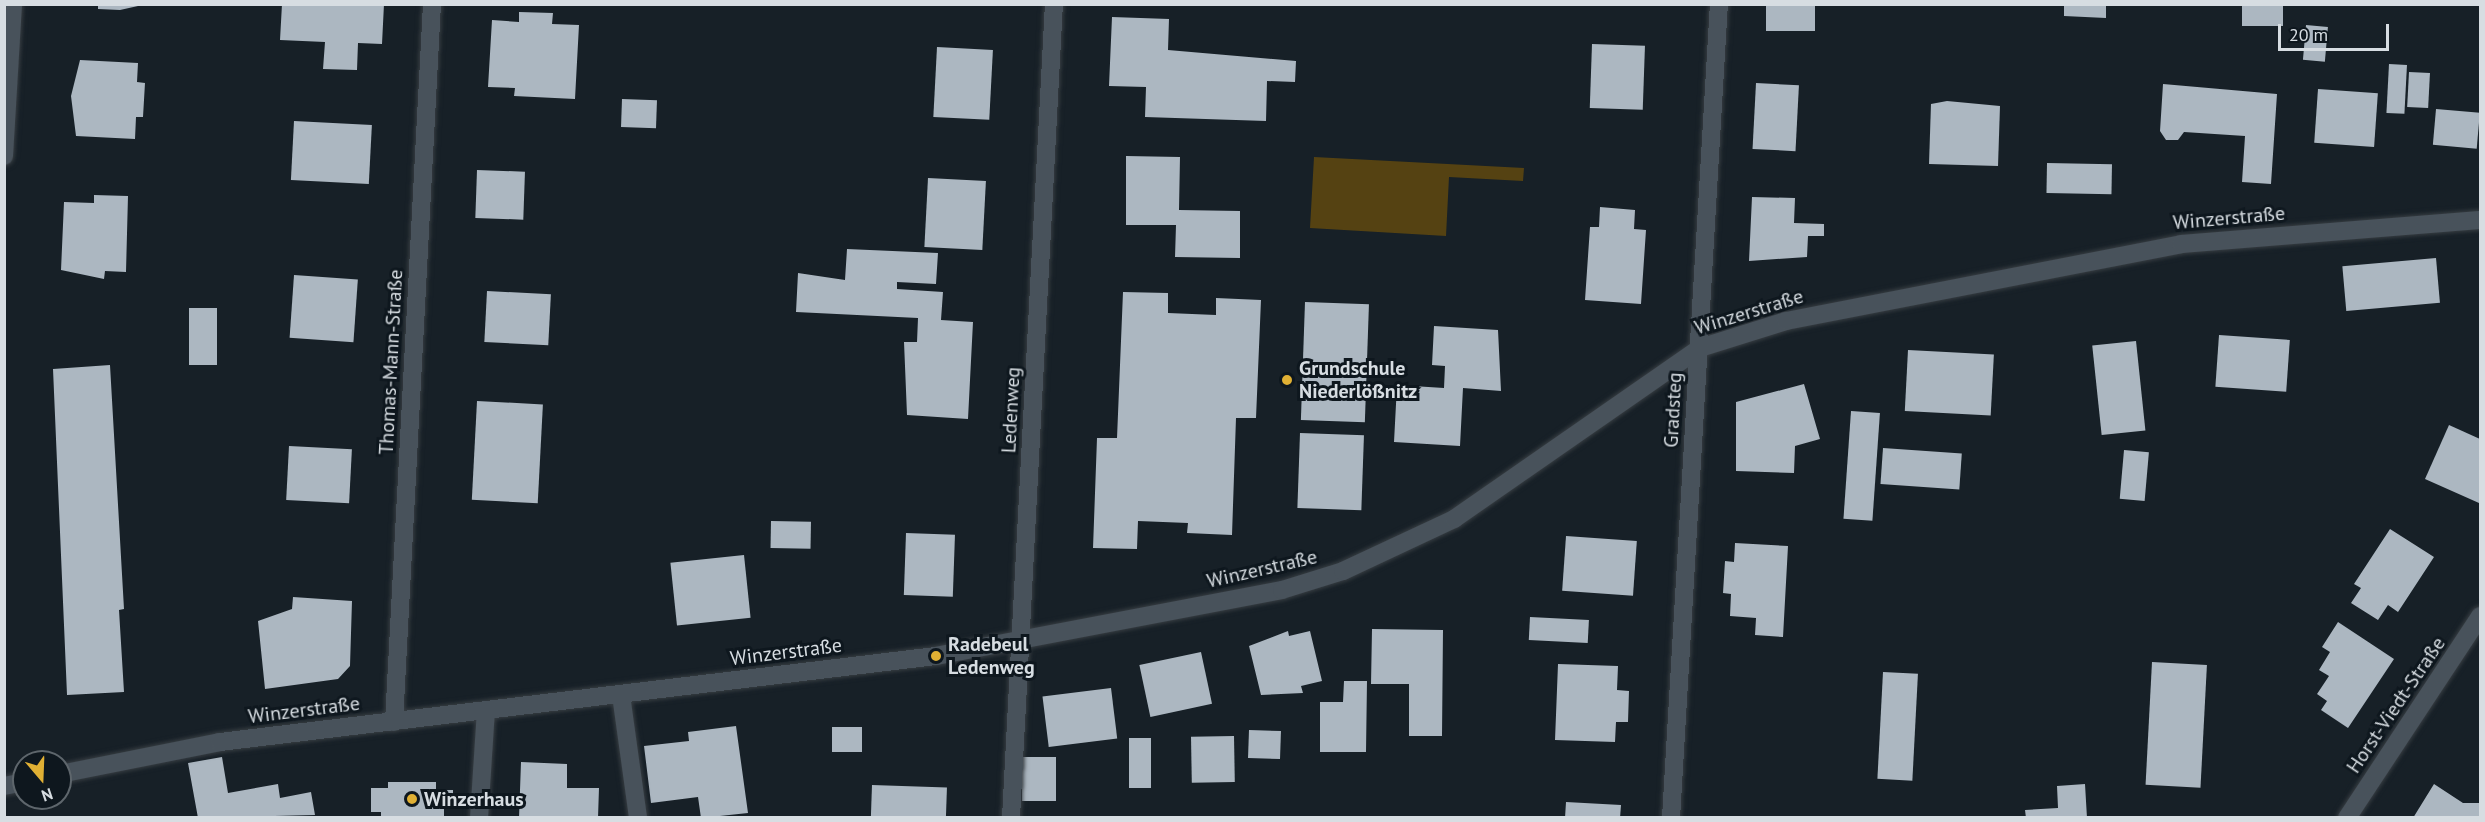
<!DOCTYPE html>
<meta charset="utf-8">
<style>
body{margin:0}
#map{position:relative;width:2485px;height:822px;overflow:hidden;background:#172027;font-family:"PT Sans",sans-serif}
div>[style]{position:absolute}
.green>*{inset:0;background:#554212}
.building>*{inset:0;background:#acb7c1;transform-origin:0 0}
.roads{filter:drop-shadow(0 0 2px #373d42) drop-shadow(0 0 2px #373d42)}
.lane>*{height:18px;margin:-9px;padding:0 9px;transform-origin:9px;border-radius:9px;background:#48525b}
.street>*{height:18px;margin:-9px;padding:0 9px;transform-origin:9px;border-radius:9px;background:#48525b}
.dots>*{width:16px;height:16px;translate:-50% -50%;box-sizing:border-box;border:3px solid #0e171e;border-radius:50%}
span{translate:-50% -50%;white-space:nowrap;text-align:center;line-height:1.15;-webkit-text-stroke:6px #0e171e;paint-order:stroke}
.street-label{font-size:20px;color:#d7dde2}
.poi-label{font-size:20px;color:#d7dde2;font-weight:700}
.left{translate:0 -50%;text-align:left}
.frame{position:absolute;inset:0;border:6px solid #d7dde2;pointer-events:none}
.north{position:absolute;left:12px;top:750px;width:60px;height:60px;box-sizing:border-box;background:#0e171e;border:2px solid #5e666c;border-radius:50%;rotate:161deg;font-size:16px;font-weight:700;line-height:24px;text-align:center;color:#d7dde2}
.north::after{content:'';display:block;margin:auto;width:21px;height:27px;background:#e0b034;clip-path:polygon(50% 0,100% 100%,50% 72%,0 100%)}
.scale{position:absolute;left:2278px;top:24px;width:111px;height:27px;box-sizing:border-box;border:3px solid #d7dde2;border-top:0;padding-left:8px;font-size:18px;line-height:21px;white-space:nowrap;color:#d7dde2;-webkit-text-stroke:4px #0e171e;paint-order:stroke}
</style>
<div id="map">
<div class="green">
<i style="clip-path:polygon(1314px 157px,1524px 168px,1523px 181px,1449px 177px,1446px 236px,1310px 228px)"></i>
</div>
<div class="building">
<i style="clip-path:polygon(98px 4px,147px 4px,120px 10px,98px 9px)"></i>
<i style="clip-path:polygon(282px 4px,384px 4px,382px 44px,358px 43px,357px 70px,323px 69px,325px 42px,280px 40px)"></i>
<i style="left:1766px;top:4px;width:49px;height:27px"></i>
<i style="clip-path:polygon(2064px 4px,2106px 4px,2106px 18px,2064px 16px)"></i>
<i style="left:2242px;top:4px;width:41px;height:22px"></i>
<i style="clip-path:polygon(519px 12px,553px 13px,552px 24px,579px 25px,575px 99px,514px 96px,515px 88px,488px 87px,492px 20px,519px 22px)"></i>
<i style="clip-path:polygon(1112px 17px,1169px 19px,1168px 50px,1296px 61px,1295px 82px,1267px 81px,1266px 121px,1145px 117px,1146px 87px,1109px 86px)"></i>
<i style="left:2306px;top:25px;width:22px;height:35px;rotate:5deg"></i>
<i style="left:1592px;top:44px;width:53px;height:64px;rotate:2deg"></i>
<i style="left:937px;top:47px;width:56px;height:70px;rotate:3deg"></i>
<i style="clip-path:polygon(80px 60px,138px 63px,137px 82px,145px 83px,143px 117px,136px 117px,135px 139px,76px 136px,71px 96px)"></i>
<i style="left:2389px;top:64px;width:18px;height:49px;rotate:3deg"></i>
<i style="left:2409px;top:72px;width:21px;height:35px;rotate:3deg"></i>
<i style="left:1756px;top:83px;width:43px;height:66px;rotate:3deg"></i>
<i style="clip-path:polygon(2163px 84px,2277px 94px,2271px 184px,2242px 182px,2245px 136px,2184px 132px,2178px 140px,2166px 140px,2160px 131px)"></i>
<i style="left:2318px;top:89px;width:60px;height:54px;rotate:4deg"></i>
<i style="left:622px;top:99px;width:35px;height:28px;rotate:2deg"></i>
<i style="clip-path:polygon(1947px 101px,2000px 106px,1998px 166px,1929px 164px,1931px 104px)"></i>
<i style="left:2436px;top:109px;width:44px;height:36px;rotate:5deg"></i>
<i style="left:294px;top:121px;width:78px;height:59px;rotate:3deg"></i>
<i style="clip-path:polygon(1126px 156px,1180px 157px,1179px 210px,1240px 211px,1240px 258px,1175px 257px,1176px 225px,1126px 225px)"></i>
<i style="left:2047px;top:163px;width:65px;height:30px;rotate:1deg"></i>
<i style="left:477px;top:170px;width:48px;height:48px;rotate:2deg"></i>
<i style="left:928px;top:178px;width:58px;height:69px;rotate:3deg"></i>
<i style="clip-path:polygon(94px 195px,128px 196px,126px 272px,105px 271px,104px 279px,61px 270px,64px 202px,94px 203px)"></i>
<i style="clip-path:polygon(1752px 197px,1795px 198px,1794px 223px,1824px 224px,1824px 236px,1808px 236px,1807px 257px,1749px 261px)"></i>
<i style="clip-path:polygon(1600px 207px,1635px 210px,1634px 229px,1646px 230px,1641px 304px,1585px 300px,1590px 227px,1599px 227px)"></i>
<i style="clip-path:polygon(847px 249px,938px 253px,936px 284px,897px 282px,897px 289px,943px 292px,941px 320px,973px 322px,968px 419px,907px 415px,904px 342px,917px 342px,918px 318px,796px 312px,798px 273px,845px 280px)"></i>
<i style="left:2436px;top:258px;width:45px;height:94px;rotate:85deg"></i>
<i style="left:294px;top:275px;width:64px;height:63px;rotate:4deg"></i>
<i style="left:487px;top:291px;width:64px;height:51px;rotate:3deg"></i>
<i style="clip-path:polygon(1123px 292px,1168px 293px,1168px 313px,1216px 315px,1216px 298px,1261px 300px,1256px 418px,1236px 418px,1232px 535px,1187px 533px,1188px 523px,1138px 521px,1137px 549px,1093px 548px,1097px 438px,1117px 438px)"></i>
<i style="left:1305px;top:302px;width:64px;height:118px;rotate:2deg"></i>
<i style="left:189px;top:308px;width:28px;height:57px"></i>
<i style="clip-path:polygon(1434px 326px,1498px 330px,1501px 391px,1463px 388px,1460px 446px,1394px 442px,1397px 385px,1444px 388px,1445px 366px,1432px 365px)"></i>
<i style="left:2219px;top:335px;width:71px;height:52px;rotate:4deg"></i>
<i style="left:2136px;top:341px;width:90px;height:44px;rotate:84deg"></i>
<i style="left:1908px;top:350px;width:86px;height:61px;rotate:3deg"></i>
<i style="clip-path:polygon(110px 365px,124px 609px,119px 610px,124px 692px,67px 695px,53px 369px)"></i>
<i style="clip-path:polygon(1804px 384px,1820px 439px,1795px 446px,1794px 473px,1736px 471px,1736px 402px)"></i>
<i style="left:477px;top:401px;width:66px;height:99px;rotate:3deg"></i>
<i style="left:1851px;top:411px;width:29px;height:108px;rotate:4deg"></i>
<i style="clip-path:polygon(2449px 425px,2480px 439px,2479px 503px,2425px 479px)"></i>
<i style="left:1300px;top:433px;width:64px;height:75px;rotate:2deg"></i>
<i style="left:289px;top:446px;width:63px;height:54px;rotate:3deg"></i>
<i style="left:1883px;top:448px;width:79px;height:36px;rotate:4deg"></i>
<i style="left:2124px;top:450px;width:25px;height:49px;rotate:5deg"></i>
<i style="left:771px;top:521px;width:40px;height:27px;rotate:1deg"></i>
<i style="clip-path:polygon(2390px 529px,2434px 557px,2398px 612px,2388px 605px,2378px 620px,2351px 603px,2361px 588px,2354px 584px)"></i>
<i style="left:906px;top:533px;width:49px;height:62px;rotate:2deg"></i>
<i style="left:1566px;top:536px;width:71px;height:55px;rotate:4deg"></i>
<i style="clip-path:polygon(1735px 543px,1788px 546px,1783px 637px,1755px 635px,1756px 618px,1730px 616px,1731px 594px,1723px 593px,1725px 561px,1734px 562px)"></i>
<i style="left:744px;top:555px;width:63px;height:74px;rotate:84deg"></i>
<i style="clip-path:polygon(293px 597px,352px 601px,350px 666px,338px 679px,265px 689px,258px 621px,292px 609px)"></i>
<i style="left:1530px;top:617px;width:59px;height:23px;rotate:3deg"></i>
<i style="clip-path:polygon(2338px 622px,2394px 659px,2348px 728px,2321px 710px,2327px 701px,2317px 694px,2329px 676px,2319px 670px,2330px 652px,2322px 647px)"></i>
<i style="clip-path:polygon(1372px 629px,1443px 630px,1442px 736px,1409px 736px,1409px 684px,1371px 684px)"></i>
<i style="clip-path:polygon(1288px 631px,1289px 636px,1310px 631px,1322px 681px,1301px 686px,1303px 693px,1261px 695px,1249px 646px)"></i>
<i style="left:1201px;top:652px;width:53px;height:63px;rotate:78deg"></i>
<i style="left:2152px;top:662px;width:55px;height:123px;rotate:3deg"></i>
<i style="clip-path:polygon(1558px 664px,1618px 666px,1617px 690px,1629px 691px,1628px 722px,1616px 722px,1615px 742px,1555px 740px)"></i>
<i style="left:1883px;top:672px;width:35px;height:107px;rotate:3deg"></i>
<i style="clip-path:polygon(1344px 681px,1367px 681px,1366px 752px,1320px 752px,1320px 702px,1343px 702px)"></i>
<i style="left:1111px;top:688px;width:51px;height:69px;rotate:83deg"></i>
<i style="clip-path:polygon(736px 726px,748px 813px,701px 818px,698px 797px,651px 803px,644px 746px,689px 741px,688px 732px)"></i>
<i style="left:832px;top:727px;width:30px;height:25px"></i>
<i style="left:1249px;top:730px;width:32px;height:28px;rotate:2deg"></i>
<i style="left:1234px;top:736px;width:46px;height:43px;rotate:89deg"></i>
<i style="left:1129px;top:738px;width:22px;height:50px"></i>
<i style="clip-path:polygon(222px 757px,228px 793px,278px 784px,280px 798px,311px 792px,315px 815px,198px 818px,188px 763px)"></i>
<i style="left:1022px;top:757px;width:34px;height:44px"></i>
<i style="clip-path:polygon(521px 762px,567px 764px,567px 788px,599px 788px,598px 818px,519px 818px)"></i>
<i style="clip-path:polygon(388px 782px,436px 782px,436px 790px,453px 790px,453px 808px,444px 809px,444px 818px,381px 818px,381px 812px,371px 812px,371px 788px,388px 788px)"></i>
<i style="clip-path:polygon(2085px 784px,2087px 818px,2026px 818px,2025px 810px,2058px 808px,2057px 786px)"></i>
<i style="clip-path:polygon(2434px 784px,2463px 803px,2480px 803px,2480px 818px,2413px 818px)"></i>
<i style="left:872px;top:785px;width:75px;height:33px;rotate:2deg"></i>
<i style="clip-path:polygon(1566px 802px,1621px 805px,1620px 818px,1565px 818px)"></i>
</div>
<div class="roads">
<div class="lane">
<i style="left:621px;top:695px;width:124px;rotate:82.1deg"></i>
<i style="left:479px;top:818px;width:108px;rotate:-86.3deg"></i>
</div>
<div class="street">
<i style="left:4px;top:156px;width:152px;rotate:-86.6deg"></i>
<i style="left:394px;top:722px;width:719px;rotate:-86.97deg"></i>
<i style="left:60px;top:774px;width:163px;rotate:-11.3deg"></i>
<i style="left:220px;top:742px;width:721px;rotate:-6.85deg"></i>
<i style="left:936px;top:656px;width:352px;rotate:-10.8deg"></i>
<i style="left:1282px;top:590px;width:64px;rotate:-17.3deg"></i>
<i style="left:1343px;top:571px;width:123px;rotate:-25.1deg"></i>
<i style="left:1454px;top:519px;width:300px;rotate:-34.8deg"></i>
<i style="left:1700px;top:348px;width:90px;rotate:-17.4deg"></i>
<i style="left:1786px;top:321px;width:402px;rotate:-11deg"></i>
<i style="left:2181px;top:244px;width:300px;rotate:-4.6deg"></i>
<i style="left:4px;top:786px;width:20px;rotate:-11deg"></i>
<i style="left:1011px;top:818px;width:815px;rotate:-86.98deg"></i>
<i style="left:1671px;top:818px;width:815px;rotate:-86.63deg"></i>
<i style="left:2347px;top:818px;width:242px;rotate:-56.6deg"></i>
</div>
</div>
<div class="dots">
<i style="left:1287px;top:380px;background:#e0b034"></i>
<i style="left:936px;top:656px;background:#e0b034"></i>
<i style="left:412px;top:799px;background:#e0b034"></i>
</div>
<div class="street-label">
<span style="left:2229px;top:218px;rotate:-5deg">Winzerstraße</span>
<span style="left:1749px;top:312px;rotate:-17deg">Winzerstraße</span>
<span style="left:391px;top:362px;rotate:-87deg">Thomas-Mann-Straße</span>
<span style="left:1011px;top:410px;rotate:-87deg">Ledenweg</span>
<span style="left:1673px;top:410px;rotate:-87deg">Gradsteg</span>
<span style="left:1262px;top:569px;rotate:-13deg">Winzerstraße</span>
<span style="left:786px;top:652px;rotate:-7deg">Winzerstraße</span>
<span style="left:2396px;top:705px;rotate:-56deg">Horst-Viedt-Straße</span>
<span style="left:304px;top:710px;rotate:-7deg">Winzerstraße</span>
</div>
<div class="poi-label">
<span class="left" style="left:1299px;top:380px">Grundschule<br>Niederlößnitz</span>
<span class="left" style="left:948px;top:656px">Radebeul<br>Ledenweg</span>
<span class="left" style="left:424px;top:799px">Winzerhaus</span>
</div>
<div class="frame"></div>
<div class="north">N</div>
<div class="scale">20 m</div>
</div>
